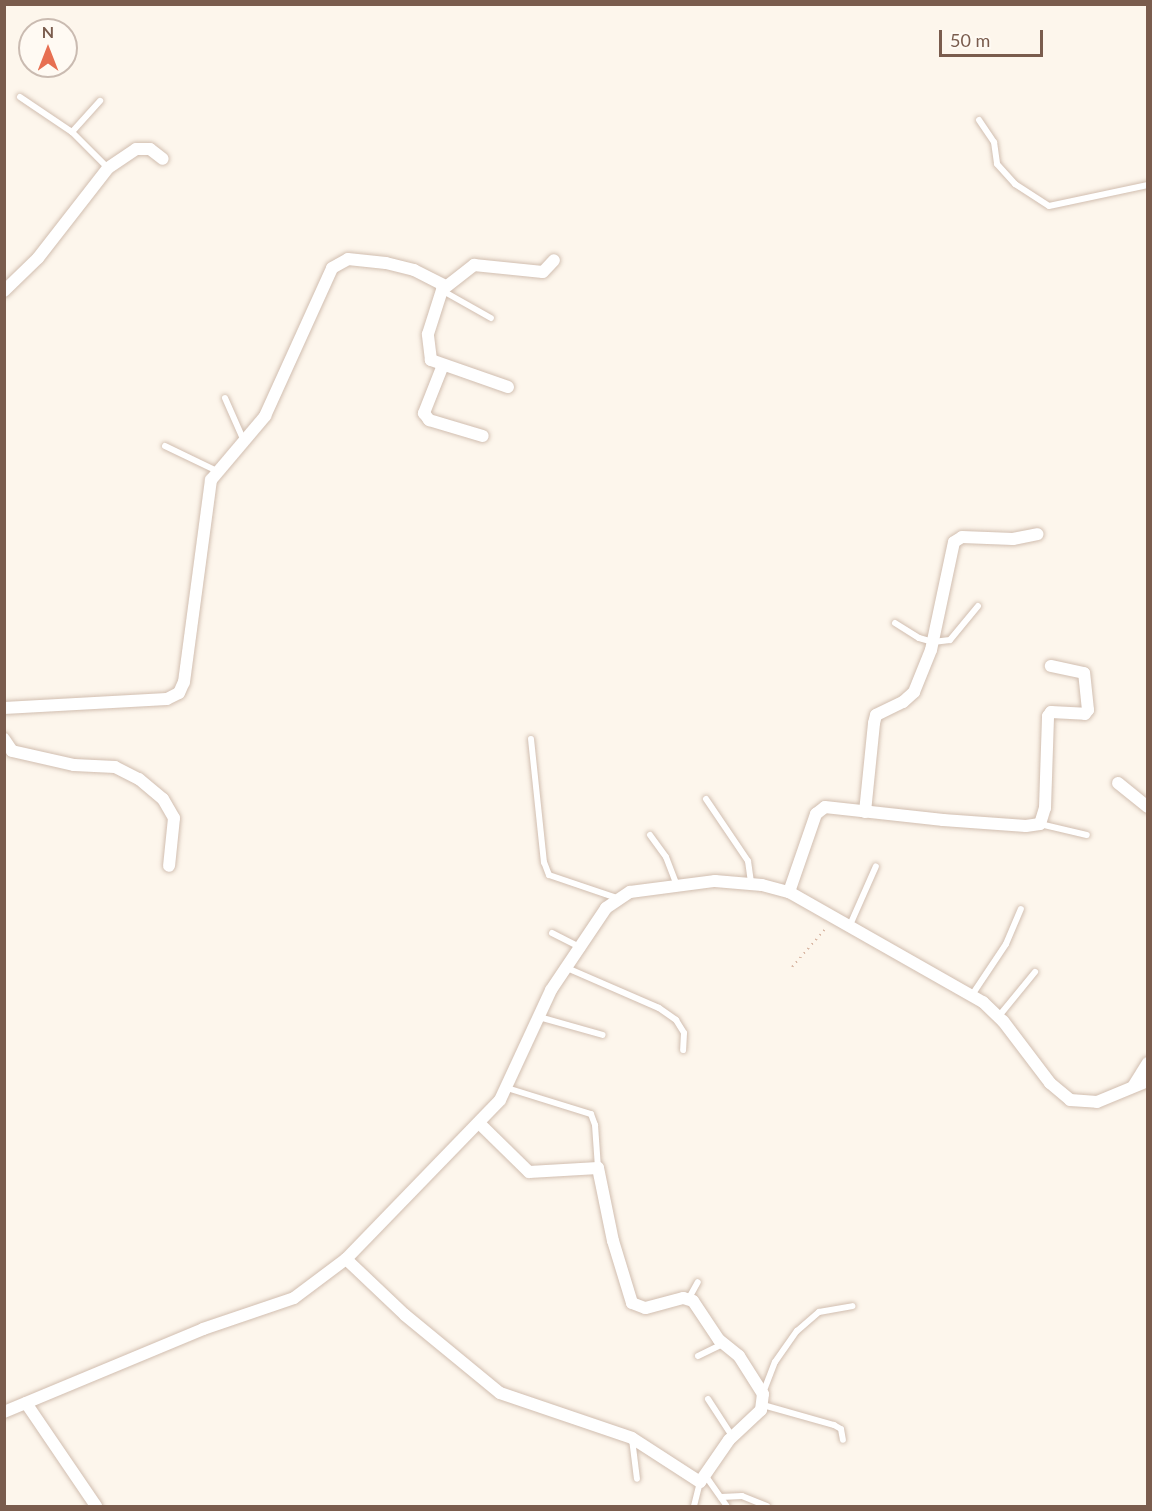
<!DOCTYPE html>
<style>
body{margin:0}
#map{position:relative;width:1152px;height:1511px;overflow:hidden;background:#fdf6ec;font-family:Lato,sans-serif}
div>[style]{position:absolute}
.path>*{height:2px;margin-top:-1px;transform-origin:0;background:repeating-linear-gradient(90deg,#d9b8a5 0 1.5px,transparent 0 6px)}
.roads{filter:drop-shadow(0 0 2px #d1beb0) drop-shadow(0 0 2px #d1beb0)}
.service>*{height:6px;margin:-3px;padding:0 3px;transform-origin:3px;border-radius:3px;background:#fff}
.minor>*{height:12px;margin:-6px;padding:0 6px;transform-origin:6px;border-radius:6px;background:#fff}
span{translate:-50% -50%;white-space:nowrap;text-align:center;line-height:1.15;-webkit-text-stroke:5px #fffaf3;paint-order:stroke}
.frame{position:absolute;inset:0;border:6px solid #7a5c4d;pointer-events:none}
.north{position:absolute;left:18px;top:18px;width:60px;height:60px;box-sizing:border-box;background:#fffaf3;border:2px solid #cabbb1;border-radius:50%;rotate:0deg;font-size:16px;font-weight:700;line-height:24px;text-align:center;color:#7a5c4d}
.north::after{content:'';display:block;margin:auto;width:21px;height:27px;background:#e76f51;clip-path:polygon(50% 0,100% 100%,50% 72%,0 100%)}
.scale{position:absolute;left:939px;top:30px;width:104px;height:27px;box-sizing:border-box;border:3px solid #7a5c4d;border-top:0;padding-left:8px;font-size:18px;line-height:21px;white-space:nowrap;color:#7a5c4d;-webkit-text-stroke:4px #fffaf3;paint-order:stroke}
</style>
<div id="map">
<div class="path">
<i style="left:792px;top:967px;width:52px;rotate:-48.9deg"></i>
</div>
<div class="roads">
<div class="service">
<i style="left:20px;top:97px;width:63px;rotate:33.9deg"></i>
<i style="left:72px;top:132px;width:51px;rotate:45deg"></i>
<i style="left:979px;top:120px;width:27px;rotate:56deg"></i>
<i style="left:994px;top:142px;width:22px;rotate:82deg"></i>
<i style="left:997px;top:164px;width:27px;rotate:48deg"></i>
<i style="left:1015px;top:184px;width:40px;rotate:32.9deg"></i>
<i style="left:1049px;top:206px;width:101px;rotate:-12deg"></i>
<i style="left:72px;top:132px;width:42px;rotate:-47.9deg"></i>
<i style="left:443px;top:291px;width:55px;rotate:29.4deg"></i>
<i style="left:225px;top:398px;width:47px;rotate:66.2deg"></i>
<i style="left:165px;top:446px;width:58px;rotate:25.7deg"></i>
<i style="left:895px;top:623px;width:28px;rotate:32deg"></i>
<i style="left:919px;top:638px;width:15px;rotate:16deg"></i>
<i style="left:933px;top:642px;width:17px;rotate:-7deg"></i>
<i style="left:950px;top:640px;width:44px;rotate:-50.5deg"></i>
<i style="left:531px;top:739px;width:124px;rotate:84deg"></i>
<i style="left:544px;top:862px;width:14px;rotate:69deg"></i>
<i style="left:549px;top:875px;width:72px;rotate:18.7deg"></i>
<i style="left:706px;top:799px;width:75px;rotate:55.9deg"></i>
<i style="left:748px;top:861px;width:22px;rotate:82deg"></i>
<i style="left:1040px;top:824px;width:48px;rotate:13.2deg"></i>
<i style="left:650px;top:835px;width:27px;rotate:54deg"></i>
<i style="left:666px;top:857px;width:30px;rotate:69deg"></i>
<i style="left:850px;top:925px;width:64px;rotate:-66.2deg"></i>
<i style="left:552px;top:933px;width:34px;rotate:27deg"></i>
<i style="left:567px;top:968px;width:100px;rotate:23.5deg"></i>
<i style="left:659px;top:1008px;width:21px;rotate:35deg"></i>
<i style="left:676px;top:1020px;width:15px;rotate:58deg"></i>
<i style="left:684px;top:1033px;width:17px;rotate:93deg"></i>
<i style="left:972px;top:995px;width:61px;rotate:-56.3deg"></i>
<i style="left:1006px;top:944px;width:38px;rotate:-67deg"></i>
<i style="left:999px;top:1016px;width:57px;rotate:-50.7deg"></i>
<i style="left:539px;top:1017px;width:66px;rotate:15.7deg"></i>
<i style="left:507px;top:1088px;width:88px;rotate:17.2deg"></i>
<i style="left:591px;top:1114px;width:12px;rotate:70deg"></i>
<i style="left:595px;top:1125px;width:43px;rotate:86deg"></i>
<i style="left:689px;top:1298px;width:18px;rotate:-61deg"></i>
<i style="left:698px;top:1356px;width:28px;rotate:-26deg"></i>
<i style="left:763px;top:1393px;width:33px;rotate:-69deg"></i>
<i style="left:775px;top:1362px;width:38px;rotate:-55deg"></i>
<i style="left:797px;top:1331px;width:29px;rotate:-41deg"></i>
<i style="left:819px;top:1312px;width:34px;rotate:-10deg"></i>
<i style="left:708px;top:1399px;width:44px;rotate:57deg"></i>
<i style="left:763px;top:1405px;width:74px;rotate:15.7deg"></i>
<i style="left:834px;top:1425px;width:8px;rotate:30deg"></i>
<i style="left:841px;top:1429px;width:11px;rotate:80deg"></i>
<i style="left:632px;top:1439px;width:40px;rotate:82.9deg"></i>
<i style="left:705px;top:1475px;width:38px;rotate:55deg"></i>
<i style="left:721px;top:1497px;width:21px;rotate:-3deg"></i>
<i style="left:742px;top:1496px;width:27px;rotate:22deg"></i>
<i style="left:694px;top:1506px;width:25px;rotate:-76deg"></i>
</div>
<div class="minor">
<i style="left:4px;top:291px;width:47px;rotate:-44.1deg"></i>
<i style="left:38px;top:258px;width:114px;rotate:-52.1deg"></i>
<i style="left:108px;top:168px;width:34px;rotate:-34deg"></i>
<i style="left:136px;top:149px;width:14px"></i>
<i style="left:150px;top:149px;width:16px;rotate:38deg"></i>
<i style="left:443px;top:365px;width:52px;rotate:111.6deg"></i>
<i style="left:424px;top:413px;width:9px;rotate:54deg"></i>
<i style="left:429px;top:420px;width:56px;rotate:16.5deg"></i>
<i style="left:508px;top:387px;width:82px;rotate:-160.7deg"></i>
<i style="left:431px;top:360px;width:26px;rotate:-97deg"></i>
<i style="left:428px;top:334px;width:46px;rotate:-72.3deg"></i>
<i style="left:442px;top:290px;width:41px;rotate:-38deg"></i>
<i style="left:474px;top:265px;width:69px;rotate:5.8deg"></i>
<i style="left:543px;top:272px;width:16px;rotate:-47deg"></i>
<i style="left:4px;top:708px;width:163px;rotate:-3.2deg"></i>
<i style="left:167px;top:699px;width:13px;rotate:-27deg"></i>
<i style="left:179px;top:693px;width:12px;rotate:-66deg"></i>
<i style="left:184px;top:682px;width:204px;rotate:-82.4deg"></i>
<i style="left:211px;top:480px;width:84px;rotate:-49.8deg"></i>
<i style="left:265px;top:416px;width:162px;rotate:-65.6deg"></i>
<i style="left:332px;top:268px;width:18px;rotate:-29deg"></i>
<i style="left:348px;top:259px;width:38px;rotate:6deg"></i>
<i style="left:386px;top:263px;width:29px;rotate:14deg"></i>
<i style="left:414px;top:270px;width:34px;rotate:27deg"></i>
<i style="left:4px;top:739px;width:14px;rotate:56deg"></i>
<i style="left:12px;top:751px;width:64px;rotate:12.7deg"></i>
<i style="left:74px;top:765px;width:41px;rotate:2.8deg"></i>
<i style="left:115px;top:767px;width:27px;rotate:27deg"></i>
<i style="left:139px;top:779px;width:31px;rotate:40deg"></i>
<i style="left:163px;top:799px;width:22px;rotate:60deg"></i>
<i style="left:174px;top:818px;width:48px;rotate:95.9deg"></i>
<i style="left:1118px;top:783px;width:38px;rotate:39deg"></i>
<i style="left:865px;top:812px;width:89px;rotate:-84.2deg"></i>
<i style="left:874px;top:723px;width:8px;rotate:-76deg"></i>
<i style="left:876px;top:715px;width:30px;rotate:-26deg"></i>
<i style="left:903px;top:702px;width:15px;rotate:-42deg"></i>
<i style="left:914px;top:692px;width:45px;rotate:-68deg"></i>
<i style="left:931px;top:650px;width:110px;rotate:-78deg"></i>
<i style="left:954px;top:542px;width:9px;rotate:-32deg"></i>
<i style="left:962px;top:537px;width:51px;rotate:2.2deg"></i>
<i style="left:1013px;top:539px;width:25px;rotate:-11deg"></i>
<i style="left:789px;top:892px;width:83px;rotate:-70.9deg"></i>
<i style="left:816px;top:814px;width:11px;rotate:-38deg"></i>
<i style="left:825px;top:807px;width:119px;rotate:6.3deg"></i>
<i style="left:943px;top:820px;width:83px;rotate:4.1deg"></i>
<i style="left:1026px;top:826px;width:14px;rotate:-8deg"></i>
<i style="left:1040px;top:824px;width:17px;rotate:-73deg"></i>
<i style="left:1045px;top:808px;width:92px;rotate:-88.1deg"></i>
<i style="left:1048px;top:716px;width:5px;rotate:-53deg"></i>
<i style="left:1051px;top:712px;width:34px;rotate:3deg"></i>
<i style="left:1085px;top:714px;width:5px;rotate:-53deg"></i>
<i style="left:1088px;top:710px;width:37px;rotate:-96deg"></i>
<i style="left:1084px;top:673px;width:34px;rotate:-168deg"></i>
<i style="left:1134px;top:1085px;width:26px;rotate:-58deg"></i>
<i style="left:346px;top:1259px;width:81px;rotate:43.5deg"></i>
<i style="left:405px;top:1315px;width:123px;rotate:39.4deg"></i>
<i style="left:500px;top:1393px;width:139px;rotate:18.8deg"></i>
<i style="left:632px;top:1438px;width:81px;rotate:32.9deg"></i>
<i style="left:700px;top:1482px;width:51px;rotate:-55.4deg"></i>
<i style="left:729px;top:1440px;width:44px;rotate:-43.2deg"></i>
<i style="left:761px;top:1410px;width:16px;rotate:-83deg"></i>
<i style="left:763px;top:1394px;width:45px;rotate:-122.3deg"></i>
<i style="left:739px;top:1356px;width:26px;rotate:-141deg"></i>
<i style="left:719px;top:1340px;width:47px;rotate:-123.7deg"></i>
<i style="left:693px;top:1301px;width:10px;rotate:-163deg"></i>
<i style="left:683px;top:1298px;width:39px;rotate:165deg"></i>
<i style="left:645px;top:1308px;width:14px;rotate:-159deg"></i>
<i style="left:632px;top:1303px;width:65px;rotate:-107deg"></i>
<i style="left:613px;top:1241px;width:75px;rotate:-101.6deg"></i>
<i style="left:598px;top:1168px;width:69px;rotate:176.7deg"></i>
<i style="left:529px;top:1172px;width:69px;rotate:-135.6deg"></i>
<i style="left:26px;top:1403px;width:125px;rotate:55.8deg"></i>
<i style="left:4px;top:1412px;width:216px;rotate:-22.6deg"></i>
<i style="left:203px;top:1329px;width:96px;rotate:-18.8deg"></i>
<i style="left:294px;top:1298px;width:65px;rotate:-36.9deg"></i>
<i style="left:346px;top:1259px;width:221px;rotate:-45.9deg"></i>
<i style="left:500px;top:1100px;width:121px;rotate:-65.1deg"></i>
<i style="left:551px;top:990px;width:99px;rotate:-56.1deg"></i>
<i style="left:606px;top:908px;width:29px;rotate:-34deg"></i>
<i style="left:630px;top:892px;width:86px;rotate:-7.4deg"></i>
<i style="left:715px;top:881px;width:47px;rotate:4.9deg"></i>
<i style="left:762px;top:885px;width:28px;rotate:15deg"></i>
<i style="left:789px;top:892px;width:223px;rotate:29.6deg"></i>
<i style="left:983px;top:1002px;width:28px;rotate:44deg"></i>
<i style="left:1003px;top:1021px;width:78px;rotate:52.8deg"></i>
<i style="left:1050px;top:1083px;width:26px;rotate:40deg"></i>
<i style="left:1070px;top:1100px;width:27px;rotate:4deg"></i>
<i style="left:1097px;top:1102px;width:55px;rotate:-22.4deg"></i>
</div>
</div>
<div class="frame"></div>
<div class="north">N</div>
<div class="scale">50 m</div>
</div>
